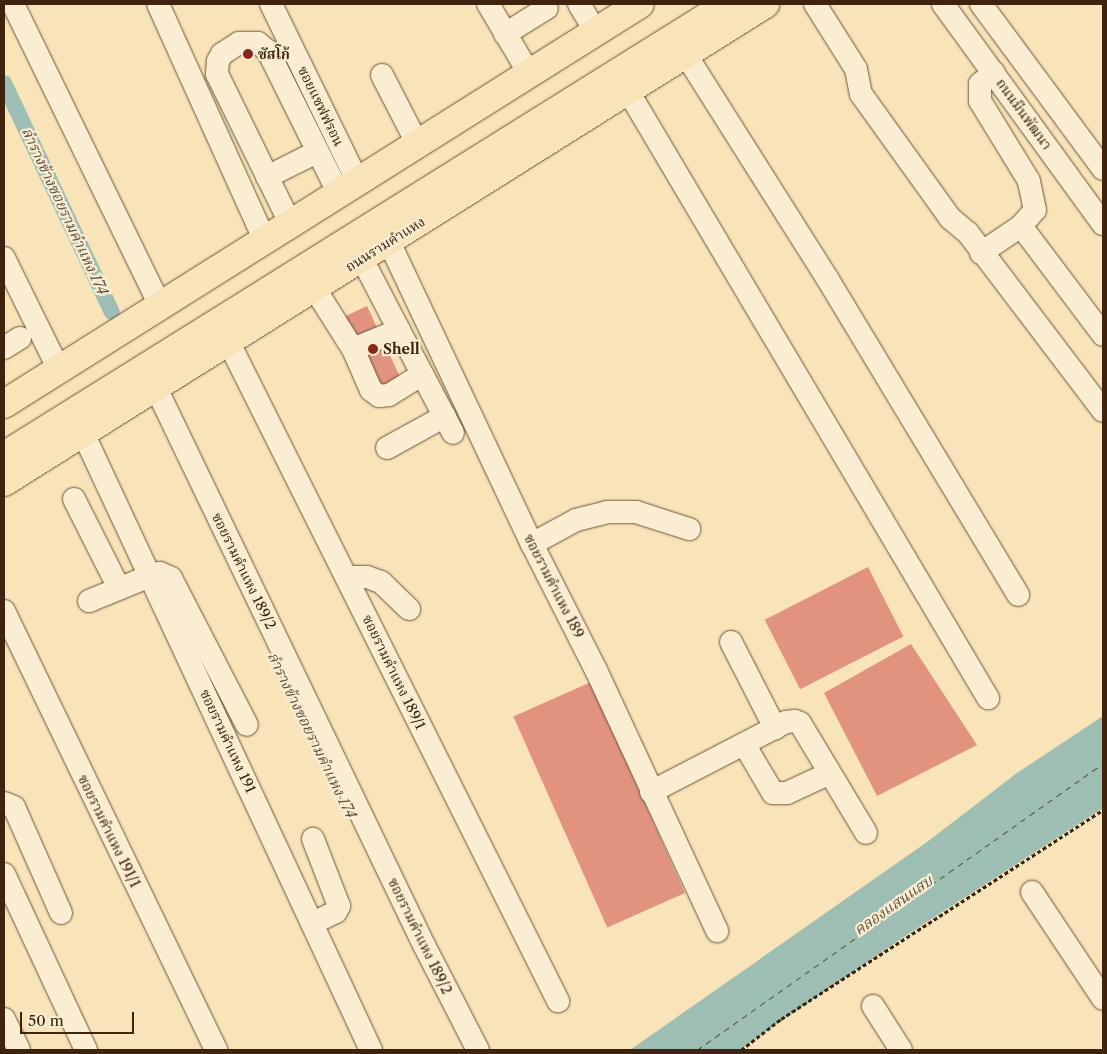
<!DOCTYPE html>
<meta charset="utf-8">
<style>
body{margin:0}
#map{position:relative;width:1107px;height:1054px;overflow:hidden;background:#f8e4b8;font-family:"Libre Caslon Text","Noto Serif Thai",serif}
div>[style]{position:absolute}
.water>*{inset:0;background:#9dbeb3}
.canal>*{height:16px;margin:-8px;padding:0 8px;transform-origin:8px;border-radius:8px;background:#9dbeb3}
.ferry>*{height:1px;margin-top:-0.5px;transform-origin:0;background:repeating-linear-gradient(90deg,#5b5240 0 6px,transparent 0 11px)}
.building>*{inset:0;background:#e19380;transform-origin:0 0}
.path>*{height:2.5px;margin-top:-1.25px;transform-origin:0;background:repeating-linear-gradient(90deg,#3f230f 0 4px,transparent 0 6.5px)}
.roads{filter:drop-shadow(0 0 1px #6d5339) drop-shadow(0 0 1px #6d5339)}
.minor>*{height:22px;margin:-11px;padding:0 11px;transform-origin:11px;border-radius:11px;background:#faedd1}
.major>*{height:28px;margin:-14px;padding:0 14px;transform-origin:14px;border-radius:14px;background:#f8e4b8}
.dots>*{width:14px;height:14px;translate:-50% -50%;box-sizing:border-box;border:2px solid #faedd1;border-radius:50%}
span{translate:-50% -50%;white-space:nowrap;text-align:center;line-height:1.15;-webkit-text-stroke:4.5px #faedd1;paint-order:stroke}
.poi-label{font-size:14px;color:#3f230f;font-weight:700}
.left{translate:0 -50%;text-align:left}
.street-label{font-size:14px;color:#3f230f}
.water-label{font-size:15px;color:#5b5240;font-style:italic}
.frame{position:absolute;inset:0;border:5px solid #3f230f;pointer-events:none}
.scale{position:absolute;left:20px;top:1012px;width:114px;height:22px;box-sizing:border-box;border:2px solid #3f230f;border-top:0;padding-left:6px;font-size:15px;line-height:18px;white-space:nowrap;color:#3f230f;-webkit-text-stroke:4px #faedd1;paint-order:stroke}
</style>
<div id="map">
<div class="water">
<i style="clip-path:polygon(1103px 716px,1103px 808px,902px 938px,740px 1050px,630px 1050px,927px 842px,1017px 773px)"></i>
</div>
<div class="canal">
<i style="left:4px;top:83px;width:253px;rotate:64.8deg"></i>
</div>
<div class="ferry">
<i style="left:697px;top:1050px;width:497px;rotate:-35.2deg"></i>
</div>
<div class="building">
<i style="left:367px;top:306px;width:84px;height:24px;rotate:65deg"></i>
<i style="left:868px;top:567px;width:78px;height:116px;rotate:63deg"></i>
<i style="clip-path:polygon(911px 644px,977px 745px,877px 796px,824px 693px)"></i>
<i style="left:591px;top:682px;width:231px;height:85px;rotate:66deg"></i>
</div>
<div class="path">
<i style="left:741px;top:1050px;width:51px;rotate:-37.8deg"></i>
<i style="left:781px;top:1019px;width:384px;rotate:-33deg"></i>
</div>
<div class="roads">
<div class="minor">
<i style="left:13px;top:4px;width:334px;rotate:64deg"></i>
<i style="left:158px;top:4px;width:258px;rotate:65.7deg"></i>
<i style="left:271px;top:4px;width:196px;rotate:64deg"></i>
<i style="left:488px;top:4px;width:80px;rotate:59.3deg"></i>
<i style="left:579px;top:4px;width:31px;rotate:59deg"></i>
<i style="left:815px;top:4px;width:77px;rotate:57.8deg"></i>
<i style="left:856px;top:69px;width:25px;rotate:79deg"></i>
<i style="left:861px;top:94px;width:153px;rotate:54.3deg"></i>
<i style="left:950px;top:218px;width:23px;rotate:40deg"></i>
<i style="left:968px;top:233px;width:223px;rotate:52.8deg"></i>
<i style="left:943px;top:4px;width:272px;rotate:54deg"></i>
<i style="left:981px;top:4px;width:205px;rotate:53.5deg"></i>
<i style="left:505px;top:34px;width:49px;rotate:-31.8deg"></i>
<i style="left:686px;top:55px;width:264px;rotate:57.7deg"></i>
<i style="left:827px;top:278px;width:370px;rotate:58.9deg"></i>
<i style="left:382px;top:75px;width:76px;rotate:62.8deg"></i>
<i style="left:628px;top:91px;width:706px;rotate:59.33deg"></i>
<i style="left:267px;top:177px;width:56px;rotate:-26.6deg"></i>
<i style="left:290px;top:223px;width:166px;rotate:-116.1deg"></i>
<i style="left:217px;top:74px;width:13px;rotate:-86deg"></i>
<i style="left:218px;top:61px;width:8px;rotate:-60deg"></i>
<i style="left:222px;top:54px;width:20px;rotate:-33deg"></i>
<i style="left:239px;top:43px;width:19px"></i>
<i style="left:258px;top:43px;width:13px;rotate:39deg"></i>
<i style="left:268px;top:51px;width:157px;rotate:63.6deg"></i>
<i style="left:1021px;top:226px;width:136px;rotate:53deg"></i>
<i style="left:389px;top:242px;width:334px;rotate:64.7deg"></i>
<i style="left:532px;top:544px;width:141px;rotate:63.1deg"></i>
<i style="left:596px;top:670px;width:288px;rotate:65.1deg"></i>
<i style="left:981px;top:253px;width:48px;rotate:-34deg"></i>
<i style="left:1021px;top:226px;width:21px;rotate:-49deg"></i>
<i style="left:1035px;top:210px;width:30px;rotate:-102deg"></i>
<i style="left:1029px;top:181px;width:94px;rotate:-121.5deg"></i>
<i style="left:980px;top:101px;width:17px;rotate:-90deg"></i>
<i style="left:980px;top:84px;width:18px;rotate:-41deg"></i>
<i style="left:4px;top:258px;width:125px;rotate:63.8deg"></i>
<i style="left:315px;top:289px;width:71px;rotate:57.7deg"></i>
<i style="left:353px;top:349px;width:50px;rotate:-22.4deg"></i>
<i style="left:399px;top:330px;width:80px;rotate:-117.5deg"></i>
<i style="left:399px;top:330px;width:116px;rotate:62.3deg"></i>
<i style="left:229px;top:343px;width:736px;rotate:63.43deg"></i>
<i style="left:4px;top:348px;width:19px;rotate:-32deg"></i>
<i style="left:353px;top:349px;width:45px;rotate:66.3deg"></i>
<i style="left:371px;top:390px;width:10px;rotate:37deg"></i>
<i style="left:379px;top:396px;width:10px;rotate:-6deg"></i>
<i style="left:389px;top:395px;width:39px;rotate:-32deg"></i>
<i style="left:156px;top:388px;width:618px;rotate:64.31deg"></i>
<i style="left:424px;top:945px;width:118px;rotate:62.8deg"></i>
<i style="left:83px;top:433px;width:681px;rotate:64.98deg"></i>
<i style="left:387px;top:448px;width:66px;rotate:-28.9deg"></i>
<i style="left:74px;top:499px;width:100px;rotate:63.2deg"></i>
<i style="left:532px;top:544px;width:50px;rotate:-28.6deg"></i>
<i style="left:576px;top:520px;width:32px;rotate:-14deg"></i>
<i style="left:607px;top:512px;width:29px"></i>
<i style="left:636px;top:512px;width:56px;rotate:17.8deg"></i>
<i style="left:347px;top:577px;width:20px"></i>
<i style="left:367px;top:577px;width:15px;rotate:20deg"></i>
<i style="left:381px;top:582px;width:39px;rotate:44deg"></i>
<i style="left:89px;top:601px;width:66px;rotate:-22.3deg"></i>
<i style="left:150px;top:576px;width:10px;rotate:-17deg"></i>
<i style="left:160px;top:573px;width:12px;rotate:24deg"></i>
<i style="left:171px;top:578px;width:165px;rotate:62.7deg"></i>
<i style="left:4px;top:611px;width:488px;rotate:64.2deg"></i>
<i style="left:731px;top:642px;width:97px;rotate:62.9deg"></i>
<i style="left:744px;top:744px;width:57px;rotate:59.4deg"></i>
<i style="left:773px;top:793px;width:14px"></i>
<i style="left:787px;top:793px;width:47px;rotate:-24.9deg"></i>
<i style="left:651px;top:792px;width:152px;rotate:-27.4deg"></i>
<i style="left:786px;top:722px;width:9px;rotate:-6deg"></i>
<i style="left:795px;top:721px;width:5px;rotate:22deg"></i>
<i style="left:800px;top:723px;width:128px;rotate:59deg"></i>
<i style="left:4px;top:803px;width:11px;rotate:22deg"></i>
<i style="left:14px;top:807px;width:116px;rotate:66.1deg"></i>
<i style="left:4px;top:874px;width:194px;rotate:65deg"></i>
<i style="left:1032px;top:892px;width:128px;rotate:56.4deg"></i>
<i style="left:313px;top:923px;width:25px;rotate:-26deg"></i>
<i style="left:336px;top:912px;width:7px;rotate:-63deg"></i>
<i style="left:339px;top:906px;width:72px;rotate:-111.2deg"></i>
<i style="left:873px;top:1006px;width:52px;rotate:57.5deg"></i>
<i style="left:4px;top:1019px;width:34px;rotate:64deg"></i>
</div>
<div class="major">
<i style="left:4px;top:404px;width:751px;rotate:-32.17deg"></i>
<i style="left:4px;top:456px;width:854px;rotate:-31.98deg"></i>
<i style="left:4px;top:482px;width:899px;rotate:-32.13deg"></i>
</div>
</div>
<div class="dots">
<i style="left:248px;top:54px;background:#8f2418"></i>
<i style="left:373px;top:349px;background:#8f2418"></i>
</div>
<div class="poi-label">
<span class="left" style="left:258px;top:54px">ซัสโก้</span>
<span class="left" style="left:383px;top:349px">Shell</span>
</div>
<div class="street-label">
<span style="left:321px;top:106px;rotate:64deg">ซอยแซฟฟรอน</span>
<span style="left:1024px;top:114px;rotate:54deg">ถนนมีนพัฒนา</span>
<span style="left:385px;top:244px;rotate:-32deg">ถนนรามคำแหง</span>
<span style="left:244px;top:571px;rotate:64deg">ซอยรามคำแหง 189/2</span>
<span style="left:554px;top:586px;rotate:63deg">ซอยรามคำแหง 189</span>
<span style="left:394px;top:672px;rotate:64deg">ซอยรามคำแหง 189/1</span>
<span style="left:228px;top:741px;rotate:65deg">ซอยรามคำแหง 191</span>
<span style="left:109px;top:831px;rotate:64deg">ซอยรามคำแหง 191/1</span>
<span style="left:420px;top:936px;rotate:64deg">ซอยรามคำแหง 189/2</span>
</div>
<div class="water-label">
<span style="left:65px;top:211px;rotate:65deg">ลำรางข้างซอยรามคำแหง 174</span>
<span style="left:312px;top:735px;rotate:64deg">ลำรางข้างซอยรามคำแหง 174</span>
<span style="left:893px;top:905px;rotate:-35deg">คลองแสนแสบ</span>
</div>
<div class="frame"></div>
<div class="scale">50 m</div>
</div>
